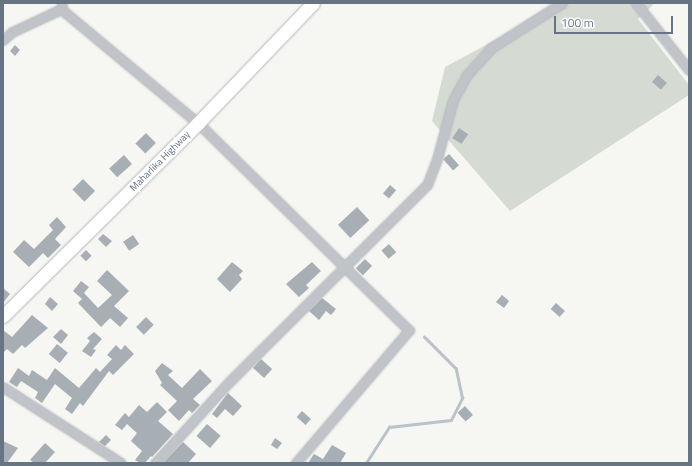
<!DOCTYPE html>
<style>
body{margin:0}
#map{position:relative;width:692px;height:466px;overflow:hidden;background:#f6f6f3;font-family:"Titillium Web",sans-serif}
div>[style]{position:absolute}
.green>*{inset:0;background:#d5dbd3}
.stream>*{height:2.5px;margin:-1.25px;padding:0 1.25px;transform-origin:1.25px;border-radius:1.25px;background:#bac3c9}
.building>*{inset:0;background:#a7aeb4;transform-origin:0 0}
.roads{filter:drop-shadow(0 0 1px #b3b6ba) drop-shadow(0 0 1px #b3b6ba)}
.minor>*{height:9px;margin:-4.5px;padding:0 4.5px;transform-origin:4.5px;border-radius:4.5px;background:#c0c3c7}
.highway>*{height:13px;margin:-6.5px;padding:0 6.5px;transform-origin:6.5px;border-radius:6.5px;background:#fff}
span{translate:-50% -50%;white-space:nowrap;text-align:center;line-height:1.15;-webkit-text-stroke:4px #fff;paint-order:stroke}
.street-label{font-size:10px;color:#677483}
.frame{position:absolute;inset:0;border:4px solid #677483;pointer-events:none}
.scale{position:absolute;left:554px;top:16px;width:119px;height:18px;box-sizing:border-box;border:2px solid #677483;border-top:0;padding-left:5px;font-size:12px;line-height:14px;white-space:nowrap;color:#677483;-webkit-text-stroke:3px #fff;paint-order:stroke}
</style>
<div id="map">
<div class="green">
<i style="clip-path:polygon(556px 3px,655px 3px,638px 19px,689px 85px,689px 95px,510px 211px,432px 121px,445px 67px,521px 26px)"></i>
</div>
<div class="stream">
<i style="left:366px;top:463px;width:43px;rotate:-57.4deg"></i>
<i style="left:389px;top:427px;width:62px;rotate:-6.4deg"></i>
<i style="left:451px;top:420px;width:25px;rotate:-63deg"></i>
<i style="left:462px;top:398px;width:30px;rotate:-102deg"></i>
<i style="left:456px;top:369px;width:45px;rotate:-135deg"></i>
</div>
<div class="building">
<i style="clip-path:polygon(15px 45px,20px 50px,15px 56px,10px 51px)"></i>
<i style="left:658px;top:75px;width:12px;height:9px;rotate:42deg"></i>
<i style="left:459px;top:128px;width:11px;height:12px;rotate:34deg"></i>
<i style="left:146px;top:133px;width:14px;height:15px;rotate:45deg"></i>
<i style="left:449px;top:154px;width:15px;height:8px;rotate:48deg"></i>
<i style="left:124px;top:155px;width:12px;height:20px;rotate:48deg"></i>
<i style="left:83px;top:179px;width:17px;height:15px;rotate:45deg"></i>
<i style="left:390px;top:185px;width:8px;height:11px;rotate:40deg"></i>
<i style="left:357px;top:207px;width:18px;height:26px;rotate:47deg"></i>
<i style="clip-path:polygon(57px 217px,66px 227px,55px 239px,61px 245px,48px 258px,43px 253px,29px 267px,13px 252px,24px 240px,34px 249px,53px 230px,49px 225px)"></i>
<i style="clip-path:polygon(103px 234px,112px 241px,106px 247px,98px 239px)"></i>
<i style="left:133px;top:235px;width:11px;height:12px;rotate:56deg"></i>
<i style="left:389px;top:244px;width:11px;height:10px;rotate:49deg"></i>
<i style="left:86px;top:250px;width:8px;height:8px;rotate:45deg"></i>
<i style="left:365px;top:259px;width:10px;height:13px;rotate:45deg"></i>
<i style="clip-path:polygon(232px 262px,243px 271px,239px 275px,242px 279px,230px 292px,217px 279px)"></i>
<i style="clip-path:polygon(312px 262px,321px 271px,306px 285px,309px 288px,299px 297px,286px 284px)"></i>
<i style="clip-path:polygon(107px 270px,129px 291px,114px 306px,128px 318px,120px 327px,110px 318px,101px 327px,78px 303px,82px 299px,73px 291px,81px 281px,89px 287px,84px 293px,98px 308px,112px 295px,97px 281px)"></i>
<i style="clip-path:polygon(3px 288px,10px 294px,3px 303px)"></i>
<i style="clip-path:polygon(502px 295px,509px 301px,504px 308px,496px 302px)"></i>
<i style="clip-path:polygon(50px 297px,58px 304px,52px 311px,45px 304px)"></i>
<i style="clip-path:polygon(322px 298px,336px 309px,331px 315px,326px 311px,319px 320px,309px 311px)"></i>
<i style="left:556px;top:303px;width:12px;height:8px;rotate:42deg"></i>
<i style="clip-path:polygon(32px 315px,48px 328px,25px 348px,22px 345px,13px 354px,7px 349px,3px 353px,3px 330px,12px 337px)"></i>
<i style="left:146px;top:317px;width:11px;height:14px;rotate:45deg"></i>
<i style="clip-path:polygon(61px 329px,68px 335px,61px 344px,53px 337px)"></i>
<i style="clip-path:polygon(94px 332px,102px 339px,93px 349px,96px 350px,91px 357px,82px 351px,90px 341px,87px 338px)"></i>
<i style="left:57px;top:344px;width:14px;height:13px;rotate:39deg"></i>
<i style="clip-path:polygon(116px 345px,121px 350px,125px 345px,134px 354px,113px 375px,109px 371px,83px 406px,80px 403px,72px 414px,65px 409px,72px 398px,55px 384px,42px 403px,35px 398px,38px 392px,21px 381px,17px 387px,9px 382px,18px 368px,29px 376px,32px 370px,47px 380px,55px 368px,79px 388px,96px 368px,100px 372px,112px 359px,107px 355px)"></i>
<i style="left:261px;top:359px;width:15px;height:12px;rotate:42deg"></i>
<i style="clip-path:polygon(162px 363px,173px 371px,168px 375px,182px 388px,200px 369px,212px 381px,193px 399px,200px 405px,192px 413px,189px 410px,179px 421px,168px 410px,177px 401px,160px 385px,162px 383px,155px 371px)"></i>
<i style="clip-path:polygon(228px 393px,242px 406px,233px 416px,225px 409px,217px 418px,212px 414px)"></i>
<i style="clip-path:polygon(157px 402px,167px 412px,158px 421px,173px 434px,152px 457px,151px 456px,145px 463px,140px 463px,135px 460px,142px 451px,131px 441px,137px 433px,127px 424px,122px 430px,115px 425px,125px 413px,129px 417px,139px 405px,147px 412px)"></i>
<i style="left:465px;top:406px;width:12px;height:10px;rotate:48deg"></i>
<i style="left:302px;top:411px;width:12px;height:8px;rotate:42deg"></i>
<i style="left:207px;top:424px;width:18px;height:16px;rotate:41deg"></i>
<i style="clip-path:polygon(106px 435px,111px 440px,105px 446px,99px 442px)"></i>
<i style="clip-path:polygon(275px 438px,282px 443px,277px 449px,271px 445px)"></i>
<i style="clip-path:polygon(3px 441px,18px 448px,7px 463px,3px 463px)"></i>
<i style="clip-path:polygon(183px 442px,196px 454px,188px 463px,163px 463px)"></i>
<i style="clip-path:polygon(45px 443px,55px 452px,45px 463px,34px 463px,30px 460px)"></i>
<i style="clip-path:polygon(332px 445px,346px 453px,340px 463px,308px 463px,314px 454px,323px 459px)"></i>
</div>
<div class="roads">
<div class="minor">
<i style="left:636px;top:3px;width:85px;rotate:51.7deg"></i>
<i style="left:61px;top:9px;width:178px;rotate:39.8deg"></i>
<i style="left:198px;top:123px;width:296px;rotate:44.5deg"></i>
<i style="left:409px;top:330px;width:175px;rotate:130.4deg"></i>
<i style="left:3px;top:40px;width:12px;rotate:-42deg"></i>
<i style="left:12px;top:32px;width:54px;rotate:-25.1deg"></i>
<i style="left:61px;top:9px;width:5px;rotate:-79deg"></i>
<i style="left:3px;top:387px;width:140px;rotate:32.8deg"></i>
<i style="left:155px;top:463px;width:111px;rotate:-47.6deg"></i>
<i style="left:230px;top:381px;width:278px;rotate:-44.9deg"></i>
<i style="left:427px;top:185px;width:28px;rotate:-69deg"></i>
<i style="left:437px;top:159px;width:61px;rotate:-74.8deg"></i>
<i style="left:453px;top:100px;width:29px;rotate:-61deg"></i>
<i style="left:467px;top:75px;width:36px;rotate:-48deg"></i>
<i style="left:491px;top:48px;width:84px;rotate:-32.4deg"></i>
</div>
<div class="highway">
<i style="left:3px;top:316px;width:274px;rotate:-44.7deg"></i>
<i style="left:198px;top:123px;width:166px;rotate:-46.2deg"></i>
</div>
</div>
<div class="street-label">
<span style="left:160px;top:161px;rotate:-45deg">Maharlika Highway</span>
</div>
<div class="frame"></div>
<div class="scale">100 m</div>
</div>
